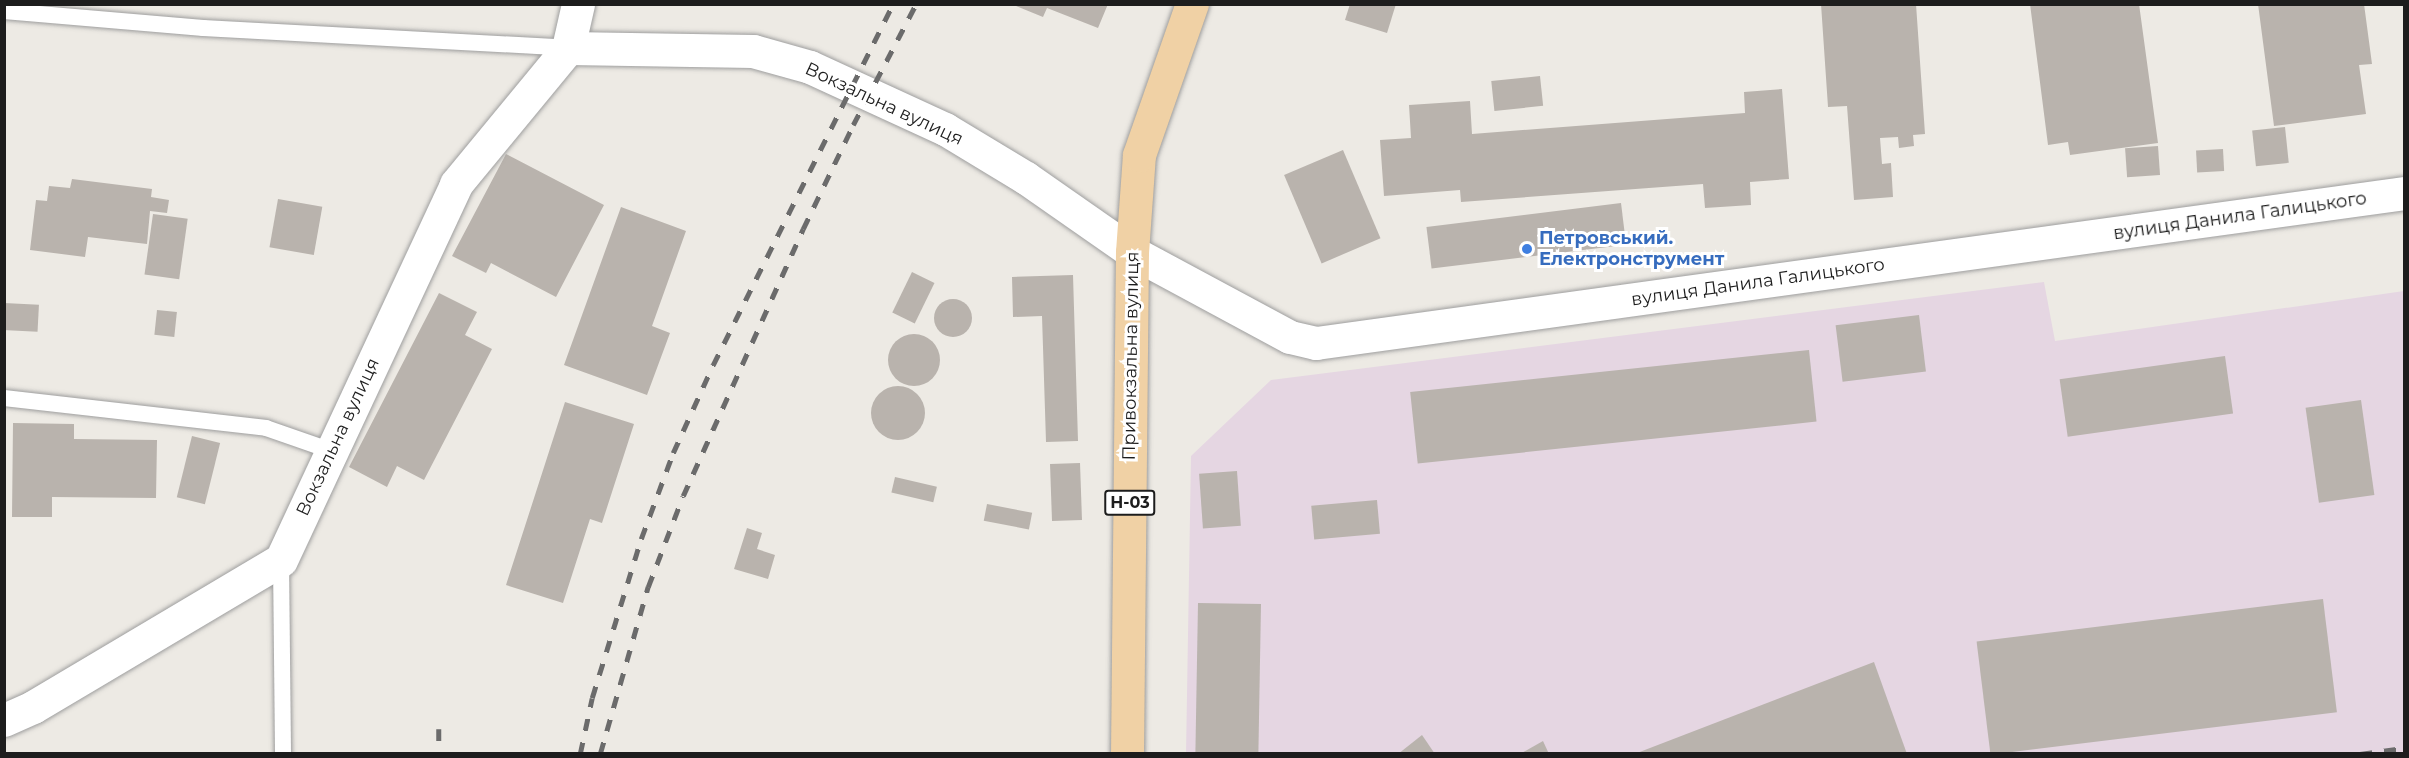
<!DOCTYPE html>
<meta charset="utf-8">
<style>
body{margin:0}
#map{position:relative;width:2409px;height:758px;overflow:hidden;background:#edeae4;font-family:Montserrat,sans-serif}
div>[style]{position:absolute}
.industrial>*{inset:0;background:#e5d6e2}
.building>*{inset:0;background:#b9b3ad;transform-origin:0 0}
.round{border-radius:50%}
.roads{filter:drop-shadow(0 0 2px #9e9e9e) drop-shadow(0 0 2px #9e9e9e)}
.service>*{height:16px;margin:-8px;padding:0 8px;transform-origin:8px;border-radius:8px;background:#fff}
.minor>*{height:33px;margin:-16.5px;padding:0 16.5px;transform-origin:16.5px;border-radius:16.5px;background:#fff}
.primary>*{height:33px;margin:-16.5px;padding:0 16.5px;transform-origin:16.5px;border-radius:16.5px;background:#f0d1a5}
.rail>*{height:4.5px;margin-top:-2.25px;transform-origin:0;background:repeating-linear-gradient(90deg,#6b6b6b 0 12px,transparent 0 24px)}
.dots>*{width:16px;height:16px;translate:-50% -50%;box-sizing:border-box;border:3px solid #fff;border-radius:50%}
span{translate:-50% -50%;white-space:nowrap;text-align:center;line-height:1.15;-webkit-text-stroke:6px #fff;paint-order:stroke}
.shield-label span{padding:2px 4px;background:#fff;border:2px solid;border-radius:4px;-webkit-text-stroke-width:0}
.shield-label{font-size:16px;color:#1d1d1d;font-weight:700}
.street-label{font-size:18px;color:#1d1d1d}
.shop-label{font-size:18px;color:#366cbe;font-weight:700}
.left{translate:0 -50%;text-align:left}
.frame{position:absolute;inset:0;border:6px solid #1d1d1d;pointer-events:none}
</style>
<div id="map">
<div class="industrial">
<i style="clip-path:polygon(2044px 282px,2055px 341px,2404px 291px,2404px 753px,1186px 754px,1191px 456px,1271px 380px)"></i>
</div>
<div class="building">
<i style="clip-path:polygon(1011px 4px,1108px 4px,1098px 28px,1047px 8px,1043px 17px)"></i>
<i style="clip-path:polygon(1350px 4px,1396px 4px,1387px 33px,1345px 20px)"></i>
<i style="clip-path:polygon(1821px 4px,1916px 4px,1925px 134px,1913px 135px,1914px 146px,1899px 148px,1898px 137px,1880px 138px,1882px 164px,1891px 163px,1893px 197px,1854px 200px,1847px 106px,1828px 107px)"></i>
<i style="clip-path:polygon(2030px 4px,2139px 4px,2158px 143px,2070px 155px,2068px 142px,2048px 145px)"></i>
<i style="clip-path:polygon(2258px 4px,2364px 4px,2372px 64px,2359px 65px,2366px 114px,2274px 126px)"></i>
<i style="left:1540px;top:76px;width:30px;height:49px;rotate:84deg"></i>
<i style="clip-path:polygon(1782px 89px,1789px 179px,1750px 182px,1751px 205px,1705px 208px,1703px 184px,1461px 202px,1460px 190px,1384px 196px,1380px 140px,1411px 138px,1409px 105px,1470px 101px,1472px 134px,1745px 113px,1744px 92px)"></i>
<i style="left:2285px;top:127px;width:36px;height:33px;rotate:84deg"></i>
<i style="left:2158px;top:146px;width:29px;height:33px;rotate:86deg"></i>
<i style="left:2223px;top:149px;width:22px;height:27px;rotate:87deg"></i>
<i style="left:1343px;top:150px;width:96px;height:64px;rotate:67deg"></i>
<i style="clip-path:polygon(506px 154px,604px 205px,556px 297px,491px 263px,486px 273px,452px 256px)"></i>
<i style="clip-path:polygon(72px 179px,152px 189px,151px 197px,169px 200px,167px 213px,150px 211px,147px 244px,88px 237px,85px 257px,30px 250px,36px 200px,47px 201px,49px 186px,70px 188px)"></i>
<i style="left:278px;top:199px;width:45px;height:49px;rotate:10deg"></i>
<i style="left:1621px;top:203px;width:42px;height:196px;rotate:83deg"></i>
<i style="clip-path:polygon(621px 207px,686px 231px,652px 326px,670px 333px,647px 395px,564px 365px)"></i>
<i style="left:153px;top:214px;width:35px;height:61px;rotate:8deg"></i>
<i style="left:912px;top:272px;width:25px;height:45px;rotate:26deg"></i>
<i style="clip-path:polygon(1073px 275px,1078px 441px,1046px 442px,1042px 316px,1013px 317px,1012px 277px)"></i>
<i style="clip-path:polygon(439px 293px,477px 312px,465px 335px,492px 349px,424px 480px,397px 466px,387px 487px,349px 467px)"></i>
<i class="round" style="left:934px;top:299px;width:38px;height:38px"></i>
<i style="left:4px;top:303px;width:35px;height:27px;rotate:3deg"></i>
<i style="left:157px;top:310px;width:20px;height:25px;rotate:6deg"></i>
<i style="left:1919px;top:315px;width:57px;height:84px;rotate:83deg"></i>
<i class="round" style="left:888px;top:334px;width:52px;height:52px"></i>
<i style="left:1809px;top:350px;width:72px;height:401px;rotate:84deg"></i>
<i style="left:2225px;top:356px;width:58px;height:167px;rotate:82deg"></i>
<i class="round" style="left:871px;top:386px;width:54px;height:54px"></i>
<i style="left:2361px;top:400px;width:96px;height:56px;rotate:82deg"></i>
<i style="clip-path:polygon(565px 402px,634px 424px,602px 523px,590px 519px,563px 603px,506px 585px)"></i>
<i style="clip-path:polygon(13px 423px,74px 424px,74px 439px,157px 440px,156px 498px,52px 497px,52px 517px,12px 517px)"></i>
<i style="left:192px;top:436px;width:29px;height:63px;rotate:14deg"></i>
<i style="left:1080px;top:463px;width:57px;height:30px;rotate:88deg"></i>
<i style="left:1237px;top:471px;width:55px;height:38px;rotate:86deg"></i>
<i style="left:895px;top:477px;width:43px;height:16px;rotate:13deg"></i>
<i style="left:1377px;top:500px;width:34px;height:66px;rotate:85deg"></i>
<i style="left:987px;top:504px;width:46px;height:17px;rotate:11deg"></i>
<i style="clip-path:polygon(747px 528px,762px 533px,757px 549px,775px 555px,768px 579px,734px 569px)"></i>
<i style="left:2323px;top:599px;width:114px;height:349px;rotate:83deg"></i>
<i style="left:1198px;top:603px;width:63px;height:151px;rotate:1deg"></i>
<i style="clip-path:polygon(1874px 662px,1907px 754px,1637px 754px,1637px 753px)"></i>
<i style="clip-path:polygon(1422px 735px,1435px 754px,1398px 754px)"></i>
<i style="clip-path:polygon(1543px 741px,1549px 754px,1520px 754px)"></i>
</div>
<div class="roads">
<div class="service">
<i style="left:4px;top:11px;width:200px;rotate:4.9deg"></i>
<i style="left:203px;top:28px;width:366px;rotate:3.1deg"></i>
<i style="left:4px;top:398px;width:264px;rotate:6.5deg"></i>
<i style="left:266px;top:428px;width:70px;rotate:19.2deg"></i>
<i style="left:281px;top:560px;width:194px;rotate:89.4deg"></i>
</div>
<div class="minor">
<i style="left:568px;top:48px;width:45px;rotate:-77.2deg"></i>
<i style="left:4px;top:720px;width:32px;rotate:-24deg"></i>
<i style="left:33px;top:707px;width:288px;rotate:-30.7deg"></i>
<i style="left:281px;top:560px;width:415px;rotate:-65deg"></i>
<i style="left:456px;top:184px;width:176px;rotate:-50.5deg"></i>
<i style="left:568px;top:48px;width:185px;rotate:0.9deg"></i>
<i style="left:753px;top:51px;width:59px;rotate:15.7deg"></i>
<i style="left:810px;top:67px;width:149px;rotate:24.7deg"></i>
<i style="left:945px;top:129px;width:95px;rotate:31.2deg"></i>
<i style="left:1026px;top:178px;width:129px;rotate:34.9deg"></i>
<i style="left:1132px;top:252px;width:179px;rotate:28.3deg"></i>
<i style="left:1290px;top:337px;width:27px;rotate:13deg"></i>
<i style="left:1316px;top:343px;width:1098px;rotate:-7.85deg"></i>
</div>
<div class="primary">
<i style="left:1127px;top:754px;width:502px;rotate:-89.43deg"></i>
<i style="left:1132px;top:252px;width:97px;rotate:-85.9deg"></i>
<i style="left:1139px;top:155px;width:160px;rotate:-70.7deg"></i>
</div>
</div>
<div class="rail">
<i style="left:439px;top:729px;width:25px;rotate:90deg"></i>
<i style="left:580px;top:754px;width:57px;rotate:-77.9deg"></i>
<i style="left:592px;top:698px;width:166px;rotate:-72.9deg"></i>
<i style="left:641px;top:539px;width:92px;rotate:-69.6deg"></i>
<i style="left:673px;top:453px;width:97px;rotate:-65.6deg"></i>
<i style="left:713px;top:365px;width:403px;rotate:-63.5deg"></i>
<i style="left:600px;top:754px;width:174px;rotate:-74deg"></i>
<i style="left:648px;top:587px;width:97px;rotate:-69deg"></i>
<i style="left:683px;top:496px;width:293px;rotate:-65.8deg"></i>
<i style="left:803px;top:229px;width:115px;rotate:-64.3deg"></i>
<i style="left:853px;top:125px;width:136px;rotate:-62.5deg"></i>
<i style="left:2360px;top:754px;width:44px;rotate:-7.8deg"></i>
</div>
<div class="dots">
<i style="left:1527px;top:249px;background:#3f7fe0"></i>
</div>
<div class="shield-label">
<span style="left:1130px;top:503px">Н-03</span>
</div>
<div class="street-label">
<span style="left:884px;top:104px;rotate:25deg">Вокзальна вулиця</span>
<span style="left:2240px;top:216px;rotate:-8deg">вулиця Данила Галицького</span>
<span style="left:1758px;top:282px;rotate:-8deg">вулиця Данила Галицького</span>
<span style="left:1131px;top:356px;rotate:-89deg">Привокзальна вулиця</span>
<span style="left:338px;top:437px;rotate:-65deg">Вокзальна вулиця</span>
</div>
<div class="shop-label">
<span class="left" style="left:1539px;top:249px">Петровський.<br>Електронструмент</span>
</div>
<div class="frame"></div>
</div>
